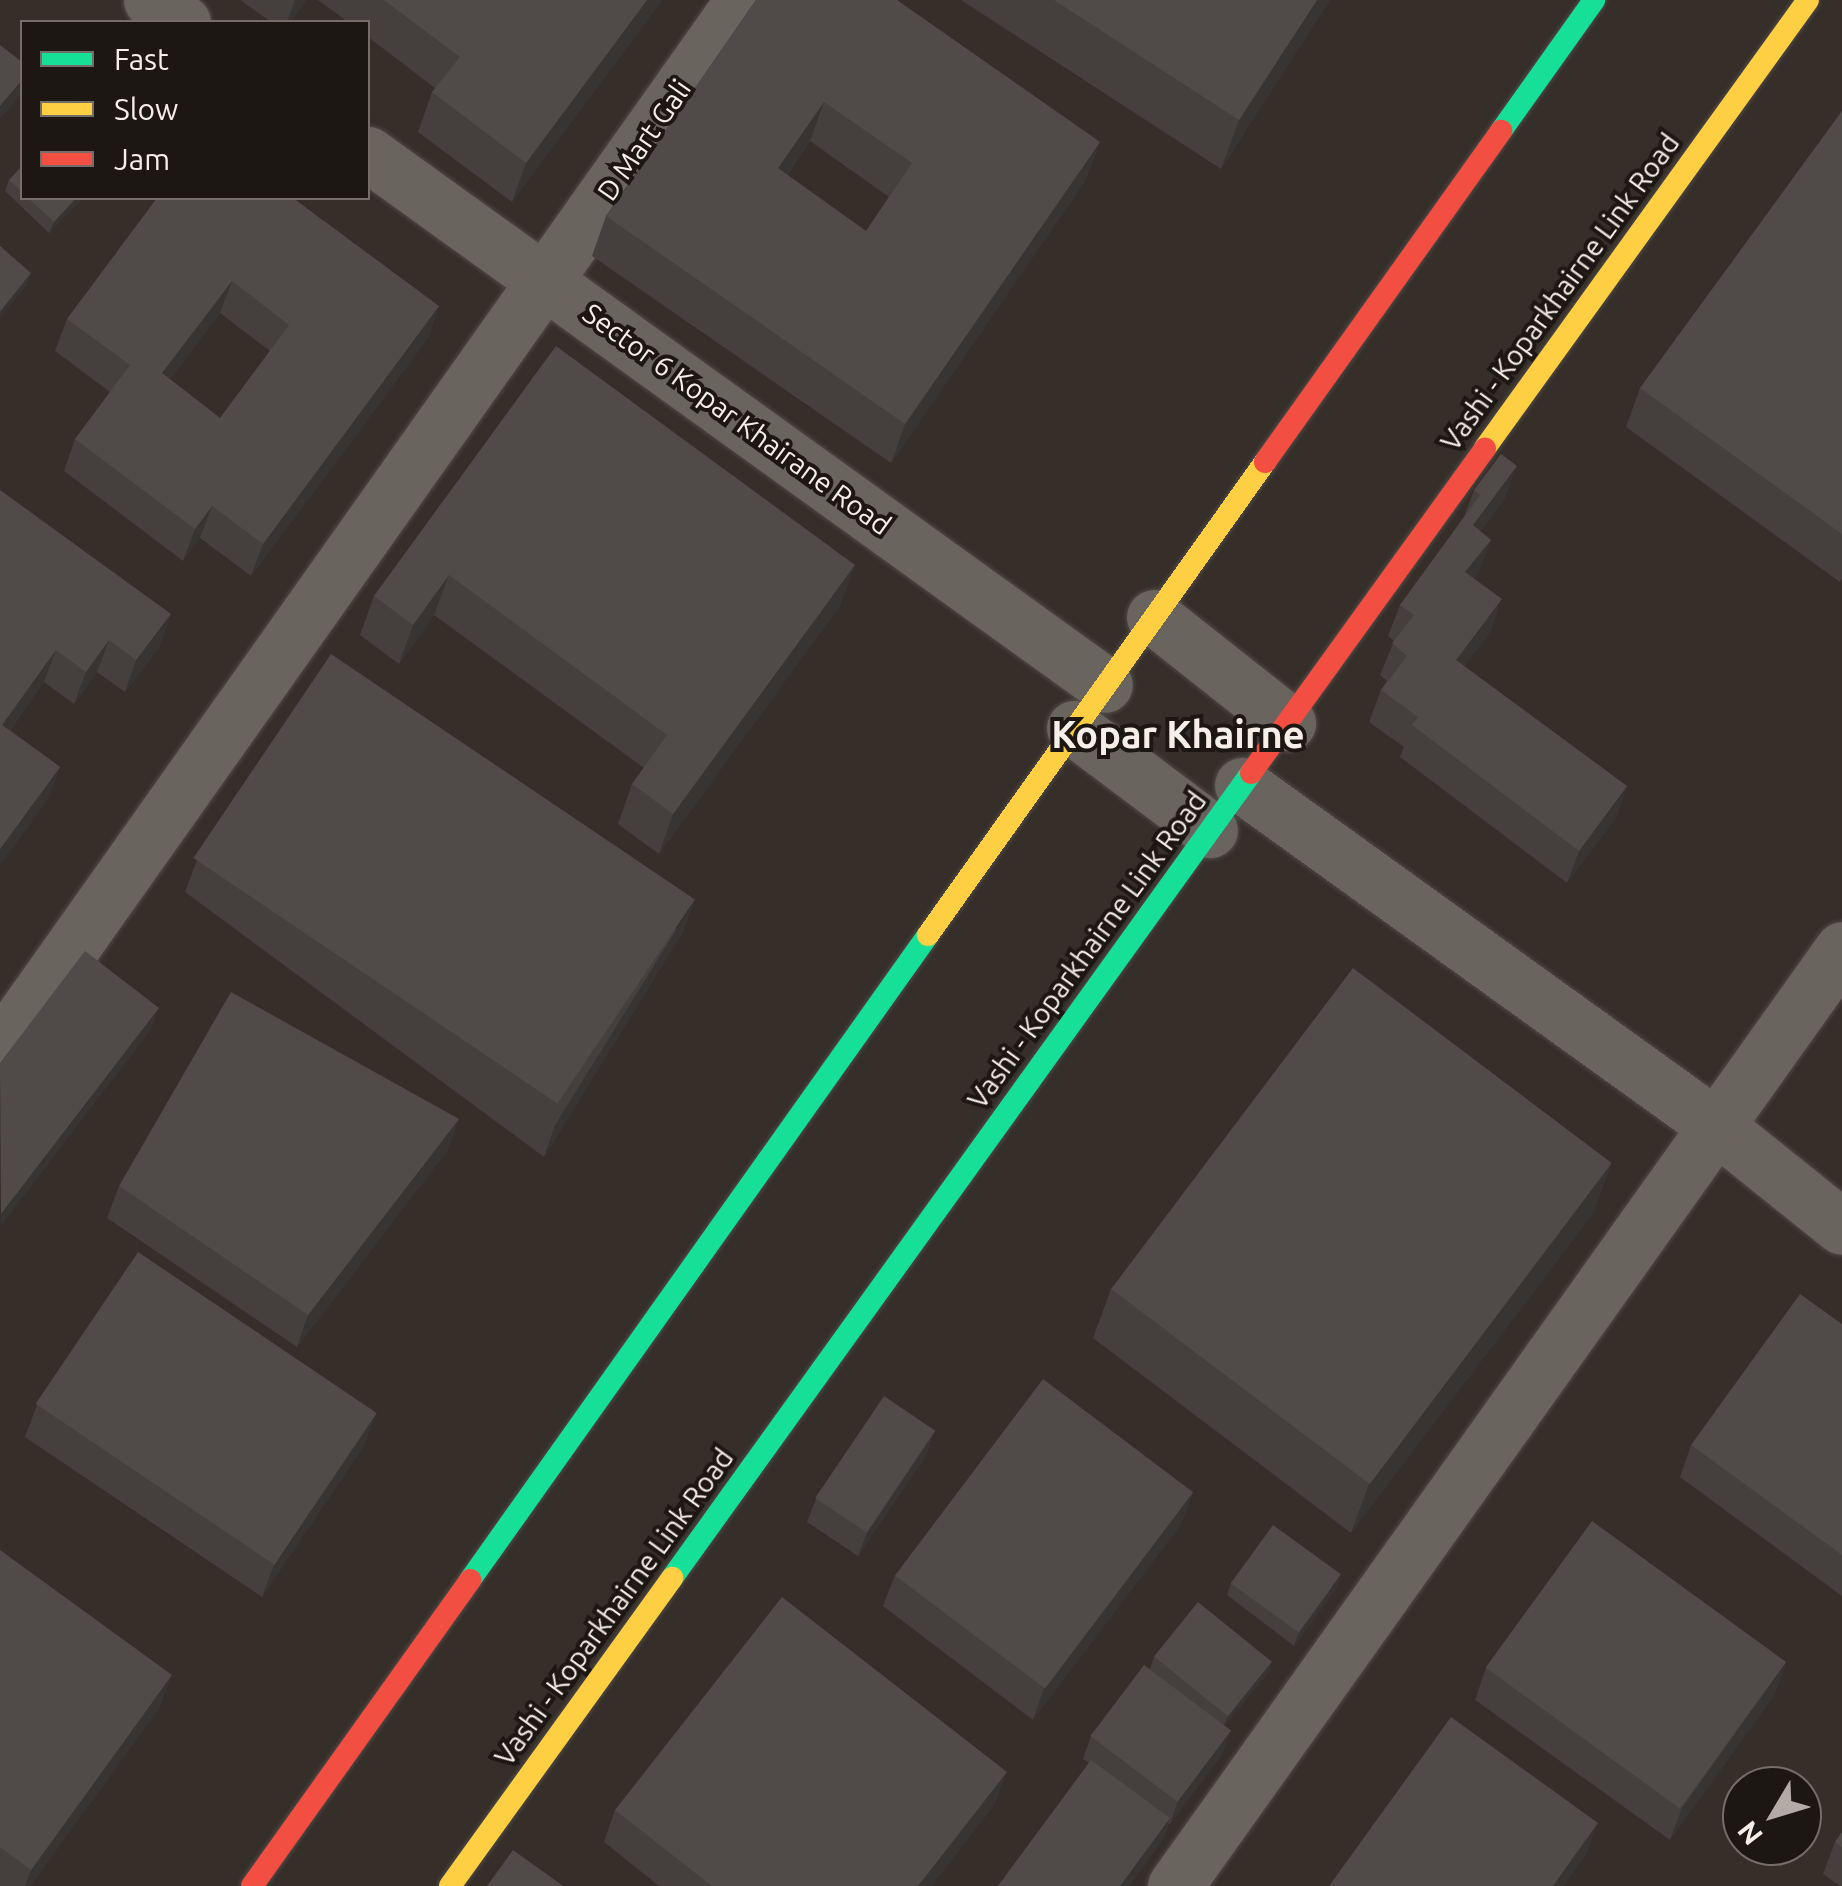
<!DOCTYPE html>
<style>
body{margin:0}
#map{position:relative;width:1842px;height:1886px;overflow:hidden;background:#352e29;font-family:Ubuntu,sans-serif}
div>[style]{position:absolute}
.roads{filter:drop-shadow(0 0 2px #4f4945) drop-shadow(0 0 2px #4f4945)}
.street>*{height:55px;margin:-27.5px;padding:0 27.5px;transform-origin:27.5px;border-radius:27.5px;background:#6a645e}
.fast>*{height:22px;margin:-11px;padding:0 11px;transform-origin:11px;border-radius:11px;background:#16e098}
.slow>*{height:22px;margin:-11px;padding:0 11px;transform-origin:11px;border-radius:11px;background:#ffcf43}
.jam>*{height:22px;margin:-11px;padding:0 11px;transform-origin:11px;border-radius:11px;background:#f24e42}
.wall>*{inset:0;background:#45403e}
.shaded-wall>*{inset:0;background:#383432}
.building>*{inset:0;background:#504a48;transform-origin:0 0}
span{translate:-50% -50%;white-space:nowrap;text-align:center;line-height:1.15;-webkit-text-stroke:8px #1c1713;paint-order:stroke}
.street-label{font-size:28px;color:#f7eee8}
.district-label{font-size:38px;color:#f7eee8;font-weight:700}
.legend{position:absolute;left:20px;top:20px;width:350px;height:180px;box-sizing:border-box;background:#1c1713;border:2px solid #746d68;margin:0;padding:12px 18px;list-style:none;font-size:30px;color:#f7eee8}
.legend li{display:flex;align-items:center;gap:20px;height:50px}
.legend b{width:50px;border:2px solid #746d68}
.north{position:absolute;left:1722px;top:1766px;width:100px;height:100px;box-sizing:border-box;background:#1c1713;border:2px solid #746d68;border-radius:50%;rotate:232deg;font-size:28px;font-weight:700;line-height:40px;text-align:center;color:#f7eee8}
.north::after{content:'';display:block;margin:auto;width:35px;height:45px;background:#b3aba5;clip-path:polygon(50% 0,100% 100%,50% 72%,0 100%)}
</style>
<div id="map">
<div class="roads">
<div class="street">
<i style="left:151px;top:0;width:39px;rotate:35deg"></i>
<i style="left:368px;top:154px;width:908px;rotate:35.77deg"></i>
<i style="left:1154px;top:617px;width:171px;rotate:38.3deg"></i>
<i style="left:1074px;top:728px;width:170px;rotate:36.9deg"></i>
<i style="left:1242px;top:785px;width:584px;rotate:35.73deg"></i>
<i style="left:1716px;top:1126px;width:161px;rotate:38.7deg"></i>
<i style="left:0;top:1049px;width:1285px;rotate:-54.69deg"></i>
<i style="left:1175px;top:1886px;width:1150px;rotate:-54.55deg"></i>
</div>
<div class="fast">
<i style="left:1501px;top:131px;width:161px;rotate:-54.6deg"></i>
<i style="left:672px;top:1578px;width:992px;rotate:-54.27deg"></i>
<i style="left:470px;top:1580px;width:791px;rotate:-54.62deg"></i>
</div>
<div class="slow">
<i style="left:1485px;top:448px;width:552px;rotate:-54.21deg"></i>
<i style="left:928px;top:935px;width:581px;rotate:-54.53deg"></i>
<i style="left:450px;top:1886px;width:380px;rotate:-54.2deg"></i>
</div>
<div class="jam">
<i style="left:1265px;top:462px;width:407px;rotate:-54.5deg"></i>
<i style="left:1251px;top:773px;width:400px;rotate:-54.2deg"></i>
<i style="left:252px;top:1886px;width:376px;rotate:-54.5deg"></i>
</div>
</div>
<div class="wall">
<i style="clip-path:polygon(240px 0,307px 0,290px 22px,271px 22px)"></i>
<i style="clip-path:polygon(318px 0,662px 0,512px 202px,418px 132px,432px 92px,435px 88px,368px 37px,368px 22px,348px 22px)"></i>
<i style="clip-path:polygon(evenodd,756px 0,1100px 142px,1085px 181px,891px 463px,592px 256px,606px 216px,756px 0,810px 141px,889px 197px,866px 231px,787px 175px,810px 141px)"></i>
<i style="clip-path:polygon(961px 0,1330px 0,1221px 169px)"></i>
<i style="clip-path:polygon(1842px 111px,1842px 579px,1840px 582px,1626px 427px,1640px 388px)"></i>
<i style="clip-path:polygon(22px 166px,22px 198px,83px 198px,49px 233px,5px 191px,9px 180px)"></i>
<i style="clip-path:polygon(evenodd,157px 198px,439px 306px,428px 338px,251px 576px,200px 538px,183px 561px,64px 471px,75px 439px,110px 392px,55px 351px,67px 319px,157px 198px,220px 313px,270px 351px,220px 418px,170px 379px,220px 313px)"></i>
<i style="clip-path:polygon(556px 346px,841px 604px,659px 854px,618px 824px,632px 784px,644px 768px,434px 615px,399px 664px,360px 635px,374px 596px)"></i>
<i style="clip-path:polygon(0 490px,160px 646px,125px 692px,97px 672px,74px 704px,44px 682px,10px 730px,60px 767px,48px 799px,0 865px)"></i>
<i style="clip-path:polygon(1474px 490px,1505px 498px,1480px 532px,1491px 540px,1479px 572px,1474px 578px,1491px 631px,1464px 666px,1627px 786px,1616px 818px,1567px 883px,1400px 757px,1404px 747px,1369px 722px,1381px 690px,1387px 681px,1380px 675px,1394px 641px,1388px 636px,1400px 605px,1464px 517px)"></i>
<i style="clip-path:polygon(197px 860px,684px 930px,544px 1157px,185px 892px)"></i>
<i style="clip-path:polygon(459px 1119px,447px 1151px,297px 1347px,107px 1218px,119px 1186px)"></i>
<i style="clip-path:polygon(1611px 1164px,1593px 1213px,1351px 1533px,1093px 1338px,1111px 1289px)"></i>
<i style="clip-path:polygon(1842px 1324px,1842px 1596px,1680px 1477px,1691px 1445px)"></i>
<i style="clip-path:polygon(37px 1405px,376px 1414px,364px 1446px,262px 1597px,25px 1437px)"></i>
<i style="clip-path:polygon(927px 1454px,858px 1556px,807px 1522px,816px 1499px)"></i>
<i style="clip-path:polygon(1193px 1492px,1181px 1524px,1033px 1720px,883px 1606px,895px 1575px)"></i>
<i style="clip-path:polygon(0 1550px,160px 1707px,30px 1886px,0 1886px)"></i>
<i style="clip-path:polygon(1231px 1583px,1337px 1587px,1294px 1646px,1227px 1595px)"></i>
<i style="clip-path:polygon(1154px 1657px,1272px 1661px,1268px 1673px,1225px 1725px,1223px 1753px,1170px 1824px,1169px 1823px,1162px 1841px,1129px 1886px,998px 1886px,1089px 1763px,1083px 1759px,1091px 1736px,1150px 1669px)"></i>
<i style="clip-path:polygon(1786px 1662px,1775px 1694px,1670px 1840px,1475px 1700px,1486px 1668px)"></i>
<i style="clip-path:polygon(995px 1804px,931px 1886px,659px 1886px,604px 1842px,615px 1810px)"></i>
<i style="clip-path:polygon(1842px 1832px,1842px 1886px,1840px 1886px,1823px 1874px,1835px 1842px)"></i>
</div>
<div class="shaded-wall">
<i style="clip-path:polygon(295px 0,307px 0,290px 22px,287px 22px)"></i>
<i style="clip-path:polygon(647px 0,662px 0,512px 202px,526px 163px)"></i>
<i style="clip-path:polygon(1317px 0,1330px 0,1221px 169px,1239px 120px)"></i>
<i style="clip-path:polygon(22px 80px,22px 94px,0 119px,0 106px)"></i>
<i style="clip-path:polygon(824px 102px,810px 141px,763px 208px,778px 168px)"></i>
<i style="clip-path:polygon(1100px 142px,1085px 181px,891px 463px,905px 424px)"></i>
<i style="clip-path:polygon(76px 198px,83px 198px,49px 233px,54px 222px)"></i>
<i style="clip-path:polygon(31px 273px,27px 285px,0 318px,0 312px)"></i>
<i style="clip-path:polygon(232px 281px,220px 313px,150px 405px,162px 373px)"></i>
<i style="clip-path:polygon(439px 306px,428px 338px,251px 576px,263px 544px)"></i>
<i style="clip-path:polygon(1517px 466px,1505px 498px,1461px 557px,1473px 525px)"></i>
<i style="clip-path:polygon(212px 506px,200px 538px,183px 561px,195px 529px)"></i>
<i style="clip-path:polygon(1491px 540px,1479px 572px,1453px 604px,1465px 572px)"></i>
<i style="clip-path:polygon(855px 565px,841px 604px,659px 854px,673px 814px)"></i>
<i style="clip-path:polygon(449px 575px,434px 615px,399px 664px,413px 625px)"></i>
<i style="clip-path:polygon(1502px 599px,1491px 631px,1445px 692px,1456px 660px)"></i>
<i style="clip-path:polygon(171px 614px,160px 646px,125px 692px,136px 660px)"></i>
<i style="clip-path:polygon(109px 640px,97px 672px,74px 704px,86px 672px)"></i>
<i style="clip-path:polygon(56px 650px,44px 682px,0 743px,2px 725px)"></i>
<i style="clip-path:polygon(60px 767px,48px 799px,0 865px,0 849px)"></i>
<i style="clip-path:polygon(1627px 786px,1616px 818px,1567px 883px,1579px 851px)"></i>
<i style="clip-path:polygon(696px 898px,684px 930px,544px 1157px,555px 1125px)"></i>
<i style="clip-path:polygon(159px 1008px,150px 1031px,0 1227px,1px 1214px)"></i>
<i style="clip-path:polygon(459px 1119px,447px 1151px,297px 1347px,308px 1315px)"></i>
<i style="clip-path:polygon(1611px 1164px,1593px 1213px,1351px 1533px,1369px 1484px)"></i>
<i style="clip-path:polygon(376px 1414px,364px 1446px,262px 1597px,274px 1565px)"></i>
<i style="clip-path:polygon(935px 1431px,927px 1454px,858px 1556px,867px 1533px)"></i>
<i style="clip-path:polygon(1193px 1492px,1181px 1524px,1033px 1720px,1044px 1688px)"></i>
<i style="clip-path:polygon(1341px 1575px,1337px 1587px,1294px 1646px,1298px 1634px)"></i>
<i style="clip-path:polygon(1272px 1661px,1268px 1673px,1223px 1728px,1228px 1716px)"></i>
<i style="clip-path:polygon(1786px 1662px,1775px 1694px,1670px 1840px,1682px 1808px)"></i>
<i style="clip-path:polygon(172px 1675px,160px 1707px,30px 1886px,25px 1886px,31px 1870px)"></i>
<i style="clip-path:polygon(1231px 1730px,1223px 1753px,1170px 1824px,1178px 1801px)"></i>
<i style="clip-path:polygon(1007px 1772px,995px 1804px,931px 1886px,918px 1886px)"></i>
<i style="clip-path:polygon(1170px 1818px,1162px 1841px,1129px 1886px,1120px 1886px)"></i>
<i style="clip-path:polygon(1598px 1823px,1586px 1855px,1564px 1886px,1553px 1886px)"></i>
</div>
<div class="building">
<i style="clip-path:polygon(384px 0,647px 0,526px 163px,432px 92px,460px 57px)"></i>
<i style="clip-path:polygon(evenodd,756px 0,897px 0,1100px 142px,905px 424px,606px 216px,756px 0,824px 102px,912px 163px,866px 231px,778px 168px,824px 102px)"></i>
<i style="clip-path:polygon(1054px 0,1317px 0,1239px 120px)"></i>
<i style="clip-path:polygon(0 45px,22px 62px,22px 80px,0 106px)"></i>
<i style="clip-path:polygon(1842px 111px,1842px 534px,1640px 388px)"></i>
<i style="clip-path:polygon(22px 166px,22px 192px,9px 180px)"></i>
<i style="clip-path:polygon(28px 198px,76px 198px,54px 222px)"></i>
<i style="clip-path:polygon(evenodd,157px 198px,293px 198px,439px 306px,263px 544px,212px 506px,195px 529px,75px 439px,130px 365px,67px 319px,157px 198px,232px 281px,289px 325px,220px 418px,162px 373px,232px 281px)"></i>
<i style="clip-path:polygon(0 246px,31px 273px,0 312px)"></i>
<i style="clip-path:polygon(556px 346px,855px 565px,673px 814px,632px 784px,667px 735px,449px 575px,413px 625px,374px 596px)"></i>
<i style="clip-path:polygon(1501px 454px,1517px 466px,1473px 525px,1491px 540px,1465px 572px,1502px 599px,1456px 660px,1627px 786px,1579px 851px,1412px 725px,1418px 717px,1381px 690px,1407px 656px,1392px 643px,1414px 615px,1400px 605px,1480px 495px,1474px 490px)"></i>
<i style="clip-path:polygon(0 490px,171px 614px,136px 660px,109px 640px,86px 672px,56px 650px,2px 725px,60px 767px,0 849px)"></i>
<i style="left:331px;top:654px;width:439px;height:246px;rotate:34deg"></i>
<i style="clip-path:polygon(85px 951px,159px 1008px,1px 1214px,0 1063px)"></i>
<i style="left:1353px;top:968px;width:324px;height:402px;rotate:37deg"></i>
<i style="clip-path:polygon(231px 992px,459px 1119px,308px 1315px,119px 1186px)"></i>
<i style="left:138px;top:1252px;width:288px;height:183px;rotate:34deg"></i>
<i style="clip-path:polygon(1800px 1294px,1842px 1324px,1842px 1555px,1691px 1445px)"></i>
<i style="left:1043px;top:1379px;width:188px;height:246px;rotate:37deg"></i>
<i style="left:884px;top:1396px;width:62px;height:123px;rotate:34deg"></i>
<i style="left:1592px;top:1521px;width:240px;height:181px;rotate:36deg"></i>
<i style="left:1273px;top:1525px;width:84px;height:72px;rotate:36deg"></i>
<i style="clip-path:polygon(0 1550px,172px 1675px,31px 1870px,0 1847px)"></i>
<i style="clip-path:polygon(782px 1597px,1007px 1772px,918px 1886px,712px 1886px,615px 1810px)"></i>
<i style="left:1198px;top:1602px;width:95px;height:70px;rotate:39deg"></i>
<i style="left:1144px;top:1665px;width:109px;height:89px;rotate:37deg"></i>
<i style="clip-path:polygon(1451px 1717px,1598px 1823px,1553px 1886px,1329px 1886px)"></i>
<i style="clip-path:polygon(1091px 1760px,1170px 1818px,1120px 1886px,998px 1886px)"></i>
<i style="clip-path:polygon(1842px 1832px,1842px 1847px,1835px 1842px)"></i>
<i style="clip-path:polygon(513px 1850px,563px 1886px,487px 1886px)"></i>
</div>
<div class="street-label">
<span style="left:644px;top:140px;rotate:-55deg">D Mart Gali</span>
<span style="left:1560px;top:292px;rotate:-54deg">Vashi - Koparkhairne Link Road</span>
<span style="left:737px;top:419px;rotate:36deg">Sector 6 Kopar Khairane Road</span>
<span style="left:1087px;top:950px;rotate:-54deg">Vashi - Koparkhairne Link Road</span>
<span style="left:614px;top:1607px;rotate:-54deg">Vashi - Koparkhairne Link Road</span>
</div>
<div class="district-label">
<span style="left:1178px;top:735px">Kopar Khairne</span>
</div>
<ul class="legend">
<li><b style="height:12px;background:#16e098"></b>Fast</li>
<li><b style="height:12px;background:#ffcf43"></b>Slow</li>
<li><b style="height:12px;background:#f24e42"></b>Jam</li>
</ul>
<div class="north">N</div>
</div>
